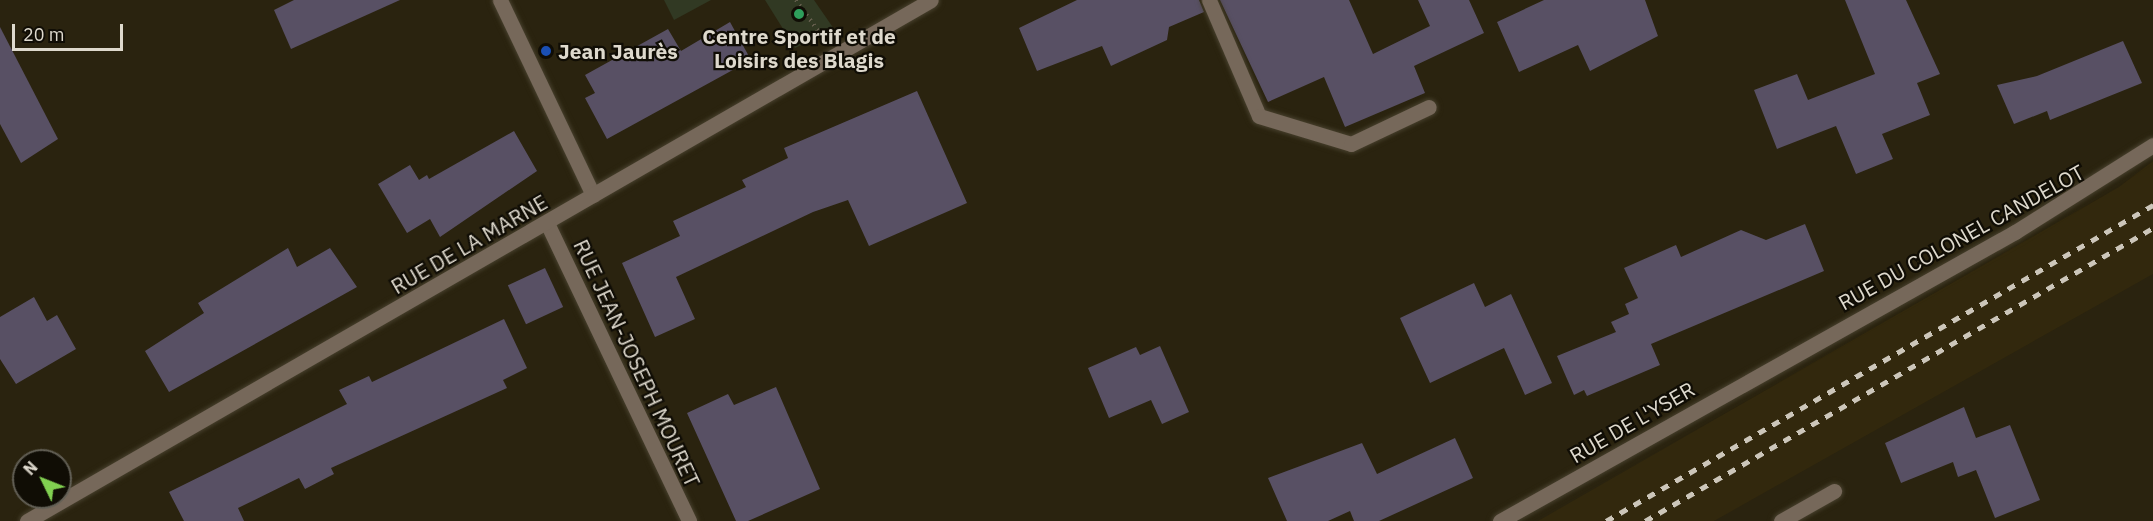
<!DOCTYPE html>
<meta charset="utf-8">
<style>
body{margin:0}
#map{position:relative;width:2153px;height:521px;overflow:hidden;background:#2a230f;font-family:"IBM Plex Sans",sans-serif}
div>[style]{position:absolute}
.built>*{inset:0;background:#32280d}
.green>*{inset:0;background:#313923}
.building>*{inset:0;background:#585064;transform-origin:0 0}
.path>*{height:4px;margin-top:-2px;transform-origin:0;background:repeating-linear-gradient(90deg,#635d4c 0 1.5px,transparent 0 6px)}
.roads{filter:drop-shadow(0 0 2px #47402d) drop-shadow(0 0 2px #47402d)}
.minor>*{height:15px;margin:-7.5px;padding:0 7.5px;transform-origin:7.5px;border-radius:7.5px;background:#76685a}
.rail>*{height:4.5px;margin-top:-2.25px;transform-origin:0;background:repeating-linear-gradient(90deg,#ccc6ba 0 8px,transparent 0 16px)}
.dots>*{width:16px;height:16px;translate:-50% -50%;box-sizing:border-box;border:3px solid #100d05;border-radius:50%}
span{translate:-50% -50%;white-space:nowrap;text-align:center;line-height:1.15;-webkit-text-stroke:4.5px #100d05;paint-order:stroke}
.poi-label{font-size:21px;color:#ded9cd;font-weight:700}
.left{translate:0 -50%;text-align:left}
.street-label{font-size:21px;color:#ded9cd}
.north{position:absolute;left:12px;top:449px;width:60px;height:60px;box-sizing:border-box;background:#100d05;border:2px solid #625f55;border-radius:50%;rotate:313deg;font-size:16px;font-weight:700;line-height:24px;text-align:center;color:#ded9cd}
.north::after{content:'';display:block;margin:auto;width:21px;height:27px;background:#81d051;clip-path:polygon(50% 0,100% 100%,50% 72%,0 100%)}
.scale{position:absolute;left:12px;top:24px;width:111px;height:27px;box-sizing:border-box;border:3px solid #ded9cd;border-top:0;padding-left:8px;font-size:18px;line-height:21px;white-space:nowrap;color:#ded9cd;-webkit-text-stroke:4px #100d05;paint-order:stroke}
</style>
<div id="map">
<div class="built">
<i style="clip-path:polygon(2153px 161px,2153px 274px,1714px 521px,1538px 521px,2119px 187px)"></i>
</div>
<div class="green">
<i style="clip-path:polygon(664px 0,711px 0,674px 20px)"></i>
<i style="clip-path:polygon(765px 0,814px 0,834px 29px,795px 48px)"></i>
</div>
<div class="building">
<i style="clip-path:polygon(294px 0,400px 0,291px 49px,274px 10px)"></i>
<i style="clip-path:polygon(1077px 0,1199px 0,1204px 12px,1169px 27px,1167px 40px,1111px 66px,1102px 46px,1037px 71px,1019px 28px)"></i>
<i style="clip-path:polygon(1220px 0,1349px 0,1373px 54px,1430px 26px,1418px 0,1469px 0,1484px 33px,1414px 66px,1425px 93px,1345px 127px,1324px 77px,1268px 102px)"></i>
<i style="clip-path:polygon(1544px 0,1645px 0,1658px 36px,1590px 71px,1578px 45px,1519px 72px,1497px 22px)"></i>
<i style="clip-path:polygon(1845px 0,1906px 0,1940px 74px,1917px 83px,1930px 115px,1882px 134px,1893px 159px,1856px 174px,1836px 126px,1777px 149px,1754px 90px,1797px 74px,1808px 100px,1875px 74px)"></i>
<i style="clip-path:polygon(730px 22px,751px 60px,607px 139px,585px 98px,595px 93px,585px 75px,668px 29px,681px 51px)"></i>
<i style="clip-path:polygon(0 27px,58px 139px,21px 163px,0 124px)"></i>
<i style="clip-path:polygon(2123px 41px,2142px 83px,2050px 120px,2047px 111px,2014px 124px,1997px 85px,2037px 76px)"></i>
<i style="clip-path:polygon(917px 91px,967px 203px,869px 246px,848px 200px,813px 212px,676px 277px,695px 319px,655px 337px,622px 263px,680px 236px,673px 221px,746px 187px,742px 180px,788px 158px,784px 148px)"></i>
<i style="clip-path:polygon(514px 131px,537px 171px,440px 237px,430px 219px,407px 233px,378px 184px,410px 165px,419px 180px,427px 175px,429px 179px)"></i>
<i style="clip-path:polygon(1805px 224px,1824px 271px,1651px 344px,1660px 365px,1587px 396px,1584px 390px,1574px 395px,1557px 356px,1616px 332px,1611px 322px,1629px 314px,1625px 304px,1638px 298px,1624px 268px,1676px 245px,1681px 257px,1741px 230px,1766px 240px)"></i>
<i style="clip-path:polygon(288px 248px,297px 267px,330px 248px,357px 287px,169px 392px,145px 351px,204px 313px,198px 303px)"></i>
<i style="left:545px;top:268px;width:43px;height:41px;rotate:65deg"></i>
<i style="clip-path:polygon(1474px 283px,1485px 307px,1511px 294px,1552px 383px,1525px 395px,1504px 348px,1430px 383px,1400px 318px)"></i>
<i style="clip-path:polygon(34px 297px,47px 321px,57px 315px,76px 349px,16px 384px,0 359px,0 317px)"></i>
<i style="clip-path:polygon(504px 319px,527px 368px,503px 380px,507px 388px,331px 468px,334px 474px,305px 489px,299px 478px,238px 508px,244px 521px,184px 521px,169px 492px,347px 404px,339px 390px,369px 376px,372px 382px)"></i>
<i style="clip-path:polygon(1160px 346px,1189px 412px,1162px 424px,1151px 400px,1109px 418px,1088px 368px,1136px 347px,1140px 355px)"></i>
<i style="clip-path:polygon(776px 387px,820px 489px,748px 521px,736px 521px,687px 413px,728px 394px,734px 405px)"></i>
<i style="clip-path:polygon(1964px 407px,1976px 438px,2010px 425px,2040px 500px,1995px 518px,1976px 470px,1958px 477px,1953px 462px,1901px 483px,1885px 443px)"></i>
<i style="clip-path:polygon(1455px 438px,1473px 478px,1379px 521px,1354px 521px,1350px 511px,1328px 521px,1287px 521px,1268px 478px,1362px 443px,1377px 474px)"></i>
</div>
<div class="path">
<i style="left:796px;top:0;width:43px;rotate:54.5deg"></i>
</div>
<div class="roads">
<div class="minor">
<i style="left:500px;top:0;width:216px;rotate:64.5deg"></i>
<i style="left:1209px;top:0;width:126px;rotate:66.7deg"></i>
<i style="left:1259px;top:116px;width:96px;rotate:16.9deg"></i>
<i style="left:1351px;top:144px;width:86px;rotate:-25.4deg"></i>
<i style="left:547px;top:223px;width:330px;rotate:64.5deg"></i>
<i style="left:27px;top:521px;width:1043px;rotate:-29.96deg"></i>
<i style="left:1500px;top:521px;width:591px;rotate:-29.3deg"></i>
<i style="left:2015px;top:232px;width:163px;rotate:-32.2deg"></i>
<i style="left:1781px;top:521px;width:61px;rotate:-29.5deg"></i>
</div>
</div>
<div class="rail">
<i style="left:1606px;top:521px;width:632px;rotate:-30.01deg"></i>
<i style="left:1645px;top:521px;width:586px;rotate:-29.98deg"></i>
</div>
<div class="dots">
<i style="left:799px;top:14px;background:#2e9e5b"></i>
<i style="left:546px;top:51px;background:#1a4fb4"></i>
</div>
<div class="poi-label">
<span style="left:799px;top:48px">Centre Sportif et de<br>Loisirs des Blagis</span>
<span class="left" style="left:558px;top:51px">Jean Jaurès</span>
</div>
<div class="street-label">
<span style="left:1961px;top:237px;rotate:-29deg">RUE DU COLONEL CANDELOT</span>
<span style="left:469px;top:244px;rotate:-30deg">RUE DE LA MARNE</span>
<span style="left:637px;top:363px;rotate:65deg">RUE JEAN-JOSEPH MOURET</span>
<span style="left:1632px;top:422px;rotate:-30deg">RUE DE L'YSER</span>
</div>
<div class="north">N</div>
<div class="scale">20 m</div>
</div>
